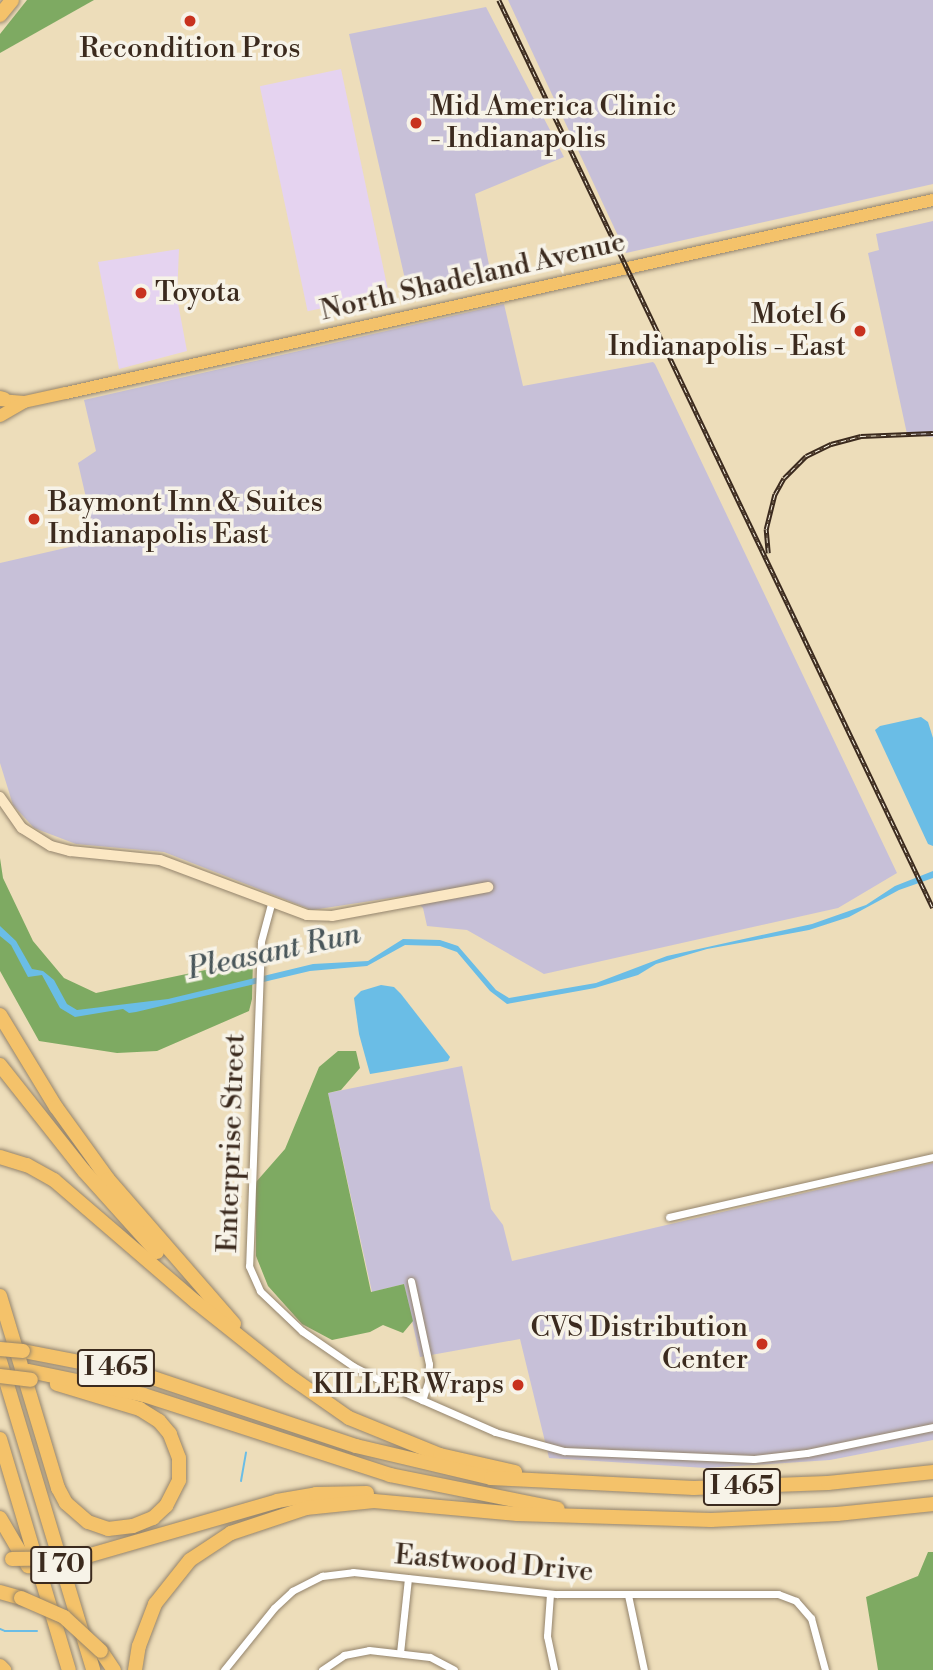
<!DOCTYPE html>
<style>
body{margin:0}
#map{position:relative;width:933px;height:1670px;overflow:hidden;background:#edddba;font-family:"Libre Bodoni",serif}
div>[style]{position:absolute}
.built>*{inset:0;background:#e5d3f0;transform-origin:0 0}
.industrial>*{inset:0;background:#c7c0d8}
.forest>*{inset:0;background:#7eaa62}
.water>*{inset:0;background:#6abde6}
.stream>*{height:2px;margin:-1px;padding:0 1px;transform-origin:1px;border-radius:1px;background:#6abde6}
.roads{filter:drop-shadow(0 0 2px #94846c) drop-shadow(0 0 2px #94846c)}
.street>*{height:7px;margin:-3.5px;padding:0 3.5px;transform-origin:3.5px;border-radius:3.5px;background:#fff}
.secondary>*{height:10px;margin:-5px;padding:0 5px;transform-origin:5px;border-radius:5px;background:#fbe7c3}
.primary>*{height:12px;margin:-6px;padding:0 6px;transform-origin:6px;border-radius:6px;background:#f4c26a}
.highway>*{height:14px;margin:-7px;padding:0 7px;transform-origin:7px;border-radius:7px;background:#f4c26a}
.rail>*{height:4.5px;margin-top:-2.25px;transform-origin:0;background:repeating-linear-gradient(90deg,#f7f3e8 0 5px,#3b2a1e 0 10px);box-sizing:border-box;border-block:2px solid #3b2a1e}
.bridges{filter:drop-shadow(0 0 2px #94846c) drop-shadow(0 0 2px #94846c)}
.highway-bridge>*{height:14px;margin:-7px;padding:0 7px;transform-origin:7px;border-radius:7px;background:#f4c26a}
.dots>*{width:19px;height:19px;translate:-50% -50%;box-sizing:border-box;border:4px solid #f7f3e8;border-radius:50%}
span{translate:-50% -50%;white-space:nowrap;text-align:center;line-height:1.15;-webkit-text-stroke:7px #f7f3e8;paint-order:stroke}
.shield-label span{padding:2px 5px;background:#f7f3e8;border:2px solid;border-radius:5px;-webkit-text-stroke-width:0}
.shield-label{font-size:26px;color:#3b2a1e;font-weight:700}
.poi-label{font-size:28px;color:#3b2a1e}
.left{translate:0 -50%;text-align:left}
.right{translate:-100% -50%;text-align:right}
.street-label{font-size:28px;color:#3b2a1e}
.water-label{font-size:30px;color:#49565a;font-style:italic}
</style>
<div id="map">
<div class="built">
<i style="left:341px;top:69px;width:230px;height:83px;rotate:78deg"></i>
<i style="clip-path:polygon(179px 249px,177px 298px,187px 351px,119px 369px,98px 262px)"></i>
</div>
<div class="industrial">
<i style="clip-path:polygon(508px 0,933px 0,933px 184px,626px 253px)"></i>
<i style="clip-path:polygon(486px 7px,564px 157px,475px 194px,490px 270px,407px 288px,349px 34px)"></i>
<i style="clip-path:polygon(933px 221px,933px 437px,907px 434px,868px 253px,879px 250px,876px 234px)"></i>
<i style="clip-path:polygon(504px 304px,523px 386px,653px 362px,655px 364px,897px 873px,838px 908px,544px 974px,467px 930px,427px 926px,423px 908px,410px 895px,312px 910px,164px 852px,76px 844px,34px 828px,13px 805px,0 763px,0 563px,96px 541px,78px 463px,96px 451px,84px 400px)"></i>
<i style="clip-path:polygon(462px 1066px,491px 1209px,503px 1225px,512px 1261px,933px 1163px,933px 1440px,830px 1460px,706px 1468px,549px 1458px,520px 1339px,420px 1357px,404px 1284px,372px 1292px,328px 1093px)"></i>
</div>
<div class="forest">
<i style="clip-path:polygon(27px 0,94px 0,0 53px,0 34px)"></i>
<i style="clip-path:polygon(0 858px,3px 878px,33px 941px,64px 978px,96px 993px,253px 960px,252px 999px,249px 1011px,157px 1051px,117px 1053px,39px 1041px,0 971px)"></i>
<i style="clip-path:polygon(338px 1051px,356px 1051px,360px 1068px,341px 1090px,328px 1093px,371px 1292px,404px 1284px,413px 1321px,403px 1333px,383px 1325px,370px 1332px,332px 1340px,302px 1324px,268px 1286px,256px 1256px,256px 1182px,285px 1149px,319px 1067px)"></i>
<i style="clip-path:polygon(928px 1552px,933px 1552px,933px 1670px,878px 1670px,866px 1597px,918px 1576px)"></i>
</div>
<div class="water">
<i style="clip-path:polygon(921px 717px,928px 722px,933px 738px,933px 846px,928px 844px,875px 730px,880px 726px)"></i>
<i style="clip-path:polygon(933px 871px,933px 878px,899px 890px,849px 917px,809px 930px,707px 949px,656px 964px,638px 975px,595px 988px,507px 1004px,490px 991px,457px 952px,440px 946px,405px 945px,367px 966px,310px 971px,136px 1012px,129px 1013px,123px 1009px,75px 1017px,60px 1008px,42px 975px,28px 977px,11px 945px,0 936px,0 926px,16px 941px,32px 969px,43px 971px,54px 980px,67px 1004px,77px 1010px,168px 999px,313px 964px,368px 961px,403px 939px,440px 940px,458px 946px,496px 990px,509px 998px,596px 983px,667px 956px,812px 924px,866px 905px,895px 886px)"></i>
<i style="clip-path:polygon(381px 985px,394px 987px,401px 994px,450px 1057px,448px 1061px,370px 1074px,359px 1034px,354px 998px,361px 991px)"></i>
</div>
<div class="stream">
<i style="left:241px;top:1481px;width:29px;rotate:-80deg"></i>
<i style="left:0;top:1629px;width:5px;rotate:22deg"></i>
<i style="left:5px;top:1631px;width:32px"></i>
</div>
<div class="roads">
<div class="street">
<i style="left:271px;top:904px;width:39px;rotate:105deg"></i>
<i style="left:261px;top:942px;width:324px;rotate:92.1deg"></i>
<i style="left:249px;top:1266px;width:27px;rotate:66deg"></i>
<i style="left:260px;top:1291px;width:58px;rotate:43.6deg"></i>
<i style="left:302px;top:1331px;width:62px;rotate:34.5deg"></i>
<i style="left:353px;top:1366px;width:47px;rotate:27.6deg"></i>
<i style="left:395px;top:1388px;width:109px;rotate:23.7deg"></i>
<i style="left:495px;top:1432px;width:72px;rotate:15.4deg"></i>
<i style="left:564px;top:1451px;width:190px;rotate:2.4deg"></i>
<i style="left:754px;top:1459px;width:53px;rotate:-6.5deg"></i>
<i style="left:807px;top:1453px;width:129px;rotate:-11.7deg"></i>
<i style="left:669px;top:1217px;width:271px;rotate:-12.8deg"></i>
<i style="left:411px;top:1281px;width:85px;rotate:77.8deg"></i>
<i style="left:429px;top:1364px;width:18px;rotate:93deg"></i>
<i style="left:428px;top:1382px;width:19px;rotate:108deg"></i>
<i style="left:550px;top:1594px;width:42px;rotate:94.1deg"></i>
<i style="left:547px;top:1636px;width:35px;rotate:78deg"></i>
<i style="left:628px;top:1595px;width:77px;rotate:78deg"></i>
<i style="left:400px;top:1653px;width:75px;rotate:-83.9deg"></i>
<i style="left:224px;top:1670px;width:80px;rotate:-51.1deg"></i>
<i style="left:274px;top:1608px;width:25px;rotate:-43deg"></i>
<i style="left:292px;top:1591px;width:34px;rotate:-27deg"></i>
<i style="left:322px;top:1576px;width:31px;rotate:-7deg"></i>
<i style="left:353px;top:1572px;width:205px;rotate:6.2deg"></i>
<i style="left:557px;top:1594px;width:221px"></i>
<i style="left:778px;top:1594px;width:19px;rotate:21deg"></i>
<i style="left:796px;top:1601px;width:23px;rotate:49deg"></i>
<i style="left:811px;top:1618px;width:54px;rotate:74.9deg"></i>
<i style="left:322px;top:1670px;width:27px;rotate:-34deg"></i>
<i style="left:344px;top:1655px;width:25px;rotate:-11deg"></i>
<i style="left:369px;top:1650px;width:61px;rotate:6.5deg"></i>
<i style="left:430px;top:1657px;width:27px;rotate:28deg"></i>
</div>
<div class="secondary">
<i style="left:0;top:797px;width:38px;rotate:55deg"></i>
<i style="left:22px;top:828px;width:34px;rotate:32deg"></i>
<i style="left:51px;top:846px;width:20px;rotate:15deg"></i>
<i style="left:70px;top:851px;width:90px;rotate:5.7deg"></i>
<i style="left:160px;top:860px;width:157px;rotate:20.5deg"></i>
<i style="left:307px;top:915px;width:25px;rotate:2deg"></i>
<i style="left:332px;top:916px;width:159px;rotate:-10.5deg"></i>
</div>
<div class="primary">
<i style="left:0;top:400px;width:24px;rotate:5deg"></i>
<i style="left:24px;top:402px;width:43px;rotate:-12.1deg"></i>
<i style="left:66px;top:393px;width:888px;rotate:-12.55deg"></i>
<i style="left:0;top:416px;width:28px;rotate:-30deg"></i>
</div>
<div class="highway">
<i style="left:0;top:15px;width:19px;rotate:-51deg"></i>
<i style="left:0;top:398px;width:4px;rotate:14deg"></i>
<i style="left:0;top:1015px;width:108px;rotate:58.7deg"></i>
<i style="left:56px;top:1107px;width:89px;rotate:54.2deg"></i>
<i style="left:108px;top:1179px;width:192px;rotate:49deg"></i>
<i style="left:0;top:1065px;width:135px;rotate:51.6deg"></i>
<i style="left:84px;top:1171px;width:109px;rotate:48deg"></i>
<i style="left:0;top:1157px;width:28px;rotate:17deg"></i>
<i style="left:27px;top:1165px;width:31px;rotate:29deg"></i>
<i style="left:54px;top:1180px;width:187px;rotate:40.7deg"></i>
<i style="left:196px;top:1302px;width:119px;rotate:38.5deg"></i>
<i style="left:289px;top:1376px;width:73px;rotate:35deg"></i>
<i style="left:349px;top:1418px;width:98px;rotate:22.1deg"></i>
<i style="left:440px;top:1455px;width:77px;rotate:12.8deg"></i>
<i style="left:0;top:1296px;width:201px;rotate:73.2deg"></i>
<i style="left:58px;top:1488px;width:17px;rotate:62deg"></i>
<i style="left:66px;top:1503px;width:29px;rotate:41deg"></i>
<i style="left:88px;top:1522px;width:21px;rotate:19deg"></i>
<i style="left:108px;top:1529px;width:25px;rotate:-7deg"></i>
<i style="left:133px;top:1526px;width:22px;rotate:-22deg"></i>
<i style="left:153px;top:1518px;width:18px;rotate:-43deg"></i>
<i style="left:166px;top:1506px;width:29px;rotate:-63deg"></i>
<i style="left:179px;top:1480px;width:22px;rotate:-90deg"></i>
<i style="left:179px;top:1458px;width:26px;rotate:-111deg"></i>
<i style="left:170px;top:1434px;width:17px;rotate:-130deg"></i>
<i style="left:159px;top:1421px;width:22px;rotate:-148deg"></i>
<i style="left:140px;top:1409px;width:87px;rotate:-163.2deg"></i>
<i style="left:23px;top:1351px;width:120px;rotate:11deg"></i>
<i style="left:141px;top:1374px;width:227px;rotate:18.5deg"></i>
<i style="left:356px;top:1446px;width:139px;rotate:13.3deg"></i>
<i style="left:491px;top:1478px;width:203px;rotate:2.8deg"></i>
<i style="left:694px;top:1488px;width:134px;rotate:-2.1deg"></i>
<i style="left:828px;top:1483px;width:106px;rotate:-6deg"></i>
<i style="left:0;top:1361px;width:323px;rotate:73.2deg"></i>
<i style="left:29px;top:1371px;width:117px;rotate:11.8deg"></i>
<i style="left:144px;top:1395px;width:259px;rotate:18deg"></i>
<i style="left:390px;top:1475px;width:171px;rotate:11.4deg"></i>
<i style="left:0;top:1439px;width:241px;rotate:73.4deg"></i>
<i style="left:0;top:1518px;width:56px;rotate:59.7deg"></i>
<i style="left:80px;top:1558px;width:205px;rotate:-16.1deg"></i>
<i style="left:277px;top:1501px;width:40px;rotate:-10deg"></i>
<i style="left:316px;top:1494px;width:51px;rotate:-1.1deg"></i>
<i style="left:0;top:1592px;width:22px;rotate:16deg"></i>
<i style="left:101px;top:1651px;width:23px;rotate:56deg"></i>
<i style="left:0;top:1666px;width:6px;rotate:45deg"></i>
<i style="left:135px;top:1670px;width:24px;rotate:-81deg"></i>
<i style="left:139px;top:1646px;width:45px;rotate:-69.1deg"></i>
<i style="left:155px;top:1604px;width:56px;rotate:-51.5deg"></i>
<i style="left:190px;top:1560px;width:49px;rotate:-33.4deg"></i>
<i style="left:231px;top:1533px;width:79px;rotate:-18.4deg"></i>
<i style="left:306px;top:1508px;width:68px;rotate:-5.9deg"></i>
<i style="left:374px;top:1501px;width:144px;rotate:5.2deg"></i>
<i style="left:517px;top:1514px;width:194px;rotate:1.8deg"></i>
<i style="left:711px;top:1520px;width:126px;rotate:-2.7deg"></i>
<i style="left:837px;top:1514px;width:97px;rotate:-5.9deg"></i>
</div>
</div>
<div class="rail">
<i style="left:499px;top:0;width:1006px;rotate:64.45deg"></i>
<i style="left:768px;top:553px;width:24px;rotate:-95deg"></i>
<i style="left:766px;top:529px;width:36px;rotate:-76deg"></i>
<i style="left:775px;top:494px;width:18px;rotate:-61deg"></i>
<i style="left:784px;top:478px;width:31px;rotate:-45deg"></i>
<i style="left:806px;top:456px;width:28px;rotate:-26deg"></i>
<i style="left:831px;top:444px;width:31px;rotate:-15deg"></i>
<i style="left:861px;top:436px;width:72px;rotate:-2.4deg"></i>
</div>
<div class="bridges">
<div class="highway-bridge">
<i style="left:0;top:1349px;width:23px;rotate:5deg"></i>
<i style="left:0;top:1376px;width:31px;rotate:7deg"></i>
<i style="left:12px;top:1559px;width:68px;rotate:-0.8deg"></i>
<i style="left:21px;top:1598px;width:47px;rotate:23.8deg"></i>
<i style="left:64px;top:1617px;width:50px;rotate:42.6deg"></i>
</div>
</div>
<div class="dots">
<i style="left:190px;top:21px;background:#c8321e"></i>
<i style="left:416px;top:123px;background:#c8321e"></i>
<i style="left:141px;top:293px;background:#c8321e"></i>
<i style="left:860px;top:331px;background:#c8321e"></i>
<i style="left:34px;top:519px;background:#c8321e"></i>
<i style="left:762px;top:1344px;background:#c8321e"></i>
<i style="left:518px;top:1385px;background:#c8321e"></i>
</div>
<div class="shield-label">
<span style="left:116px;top:1368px">I 465</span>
<span style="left:742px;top:1487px">I 465</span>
<span style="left:61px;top:1565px">I 70</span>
</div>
<div class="poi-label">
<span style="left:190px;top:49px">Recondition Pros</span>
<span class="left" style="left:430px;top:123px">Mid America Clinic<br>- Indianapolis</span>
<span class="left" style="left:155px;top:293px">Toyota</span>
<span class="right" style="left:846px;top:331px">Motel 6<br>Indianapolis - East</span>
<span class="left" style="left:48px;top:519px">Baymont Inn &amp; Suites<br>Indianapolis East</span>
<span class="right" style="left:748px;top:1344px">CVS Distribution<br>Center</span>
<span class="right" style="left:504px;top:1385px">KILLER Wraps</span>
</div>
<div class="street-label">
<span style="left:473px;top:277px;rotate:-13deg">North Shadeland Avenue</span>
<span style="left:232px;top:1143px;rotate:-88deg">Enterprise Street</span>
<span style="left:494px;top:1564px;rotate:5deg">Eastwood Drive</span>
</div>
<div class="water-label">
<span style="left:274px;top:952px;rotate:-12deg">Pleasant Run</span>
</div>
</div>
